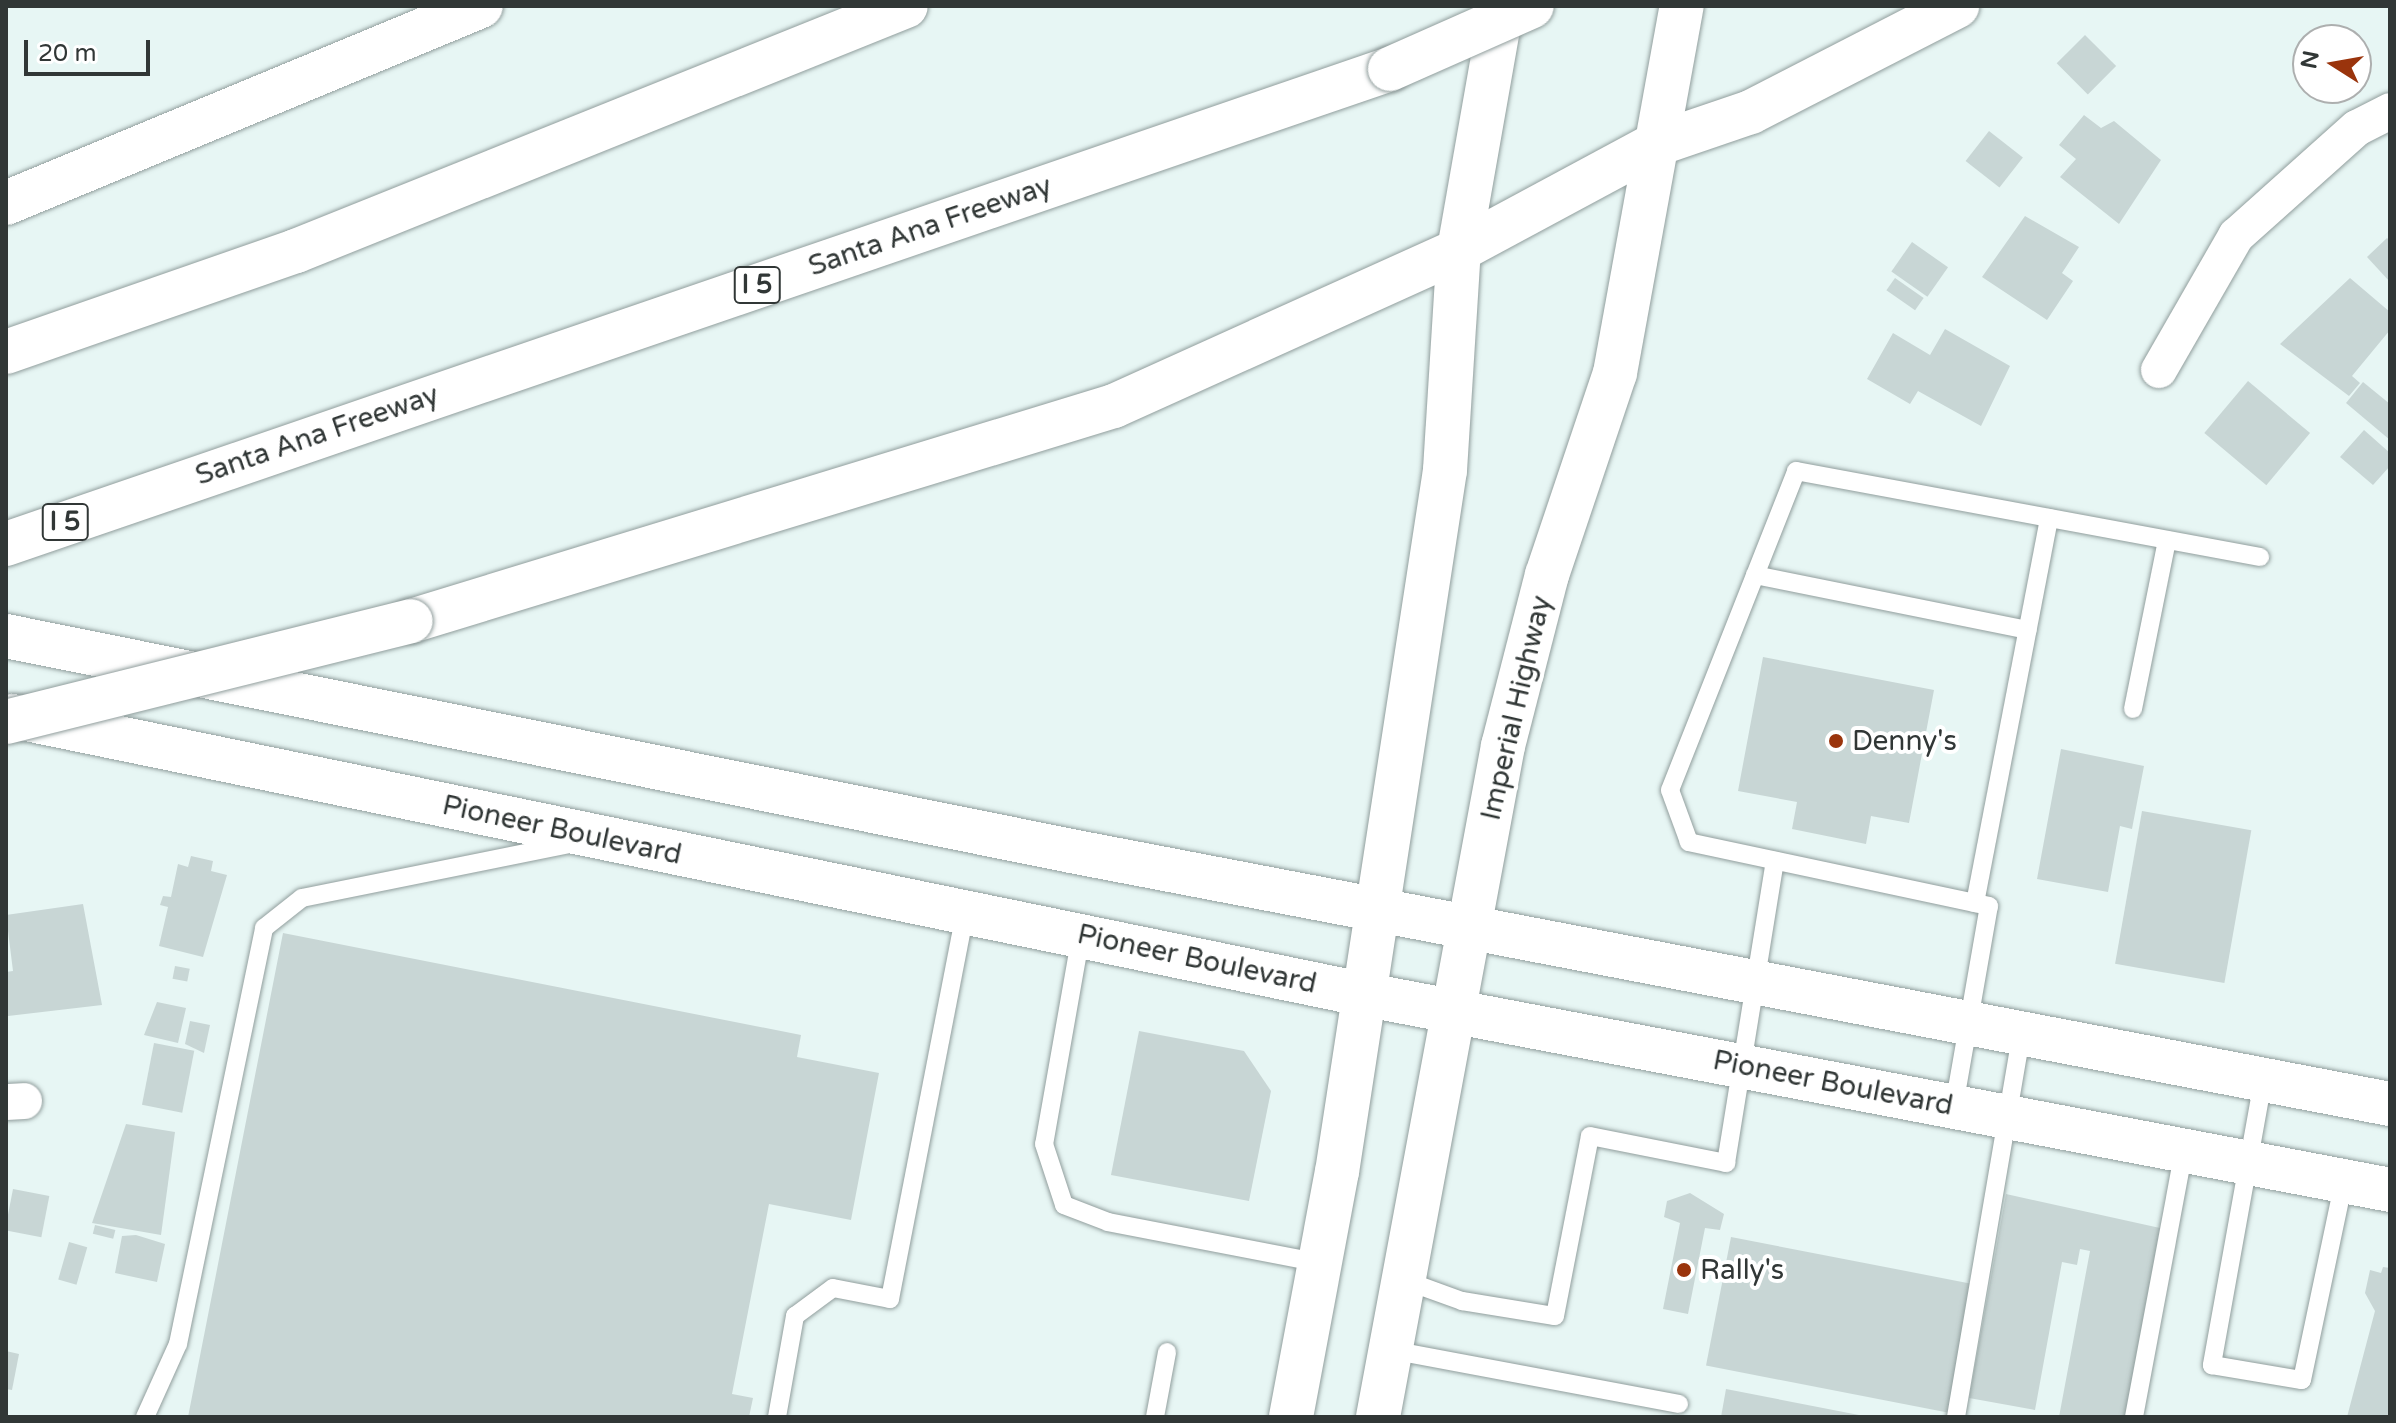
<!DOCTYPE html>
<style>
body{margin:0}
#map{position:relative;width:2396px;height:1423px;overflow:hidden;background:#e7f6f4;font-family:"Varela Round",sans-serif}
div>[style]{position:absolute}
.building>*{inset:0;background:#c8d6d5;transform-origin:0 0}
.roads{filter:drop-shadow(0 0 2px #919e9d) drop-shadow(0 0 2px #919e9d)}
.service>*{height:18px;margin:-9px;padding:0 9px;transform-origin:9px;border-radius:9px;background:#fff}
.minor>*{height:36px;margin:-18px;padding:0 18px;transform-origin:18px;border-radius:18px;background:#fff}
.secondary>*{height:44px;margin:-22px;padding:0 22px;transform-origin:22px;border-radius:22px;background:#fff}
.primary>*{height:44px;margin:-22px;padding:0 22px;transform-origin:22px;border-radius:22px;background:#fff}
.motorway>*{height:44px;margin:-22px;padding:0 22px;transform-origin:22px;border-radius:22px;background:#fff}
.bridges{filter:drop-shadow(0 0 2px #919e9d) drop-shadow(0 0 2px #919e9d)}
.motorway-bridge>*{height:44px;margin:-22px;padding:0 22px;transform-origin:22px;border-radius:22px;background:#fff}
.dots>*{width:22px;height:22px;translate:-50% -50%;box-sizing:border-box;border:4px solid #fff;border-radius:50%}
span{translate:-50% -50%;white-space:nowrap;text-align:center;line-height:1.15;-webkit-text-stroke:8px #fff;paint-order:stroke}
.shield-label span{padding:2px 6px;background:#fff;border:2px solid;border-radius:6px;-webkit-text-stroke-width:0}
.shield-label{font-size:26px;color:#313736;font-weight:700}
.street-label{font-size:28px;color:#313736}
.poi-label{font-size:28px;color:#313736}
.left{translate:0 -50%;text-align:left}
.frame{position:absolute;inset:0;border:8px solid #313736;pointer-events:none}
.north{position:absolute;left:2292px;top:24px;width:80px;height:80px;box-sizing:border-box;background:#fff;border:2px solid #adafaf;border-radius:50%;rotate:281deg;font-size:22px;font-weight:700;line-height:32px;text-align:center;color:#313736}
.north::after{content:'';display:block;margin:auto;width:28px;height:36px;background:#9a340c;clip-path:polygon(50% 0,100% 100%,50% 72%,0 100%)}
.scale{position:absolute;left:24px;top:40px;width:126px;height:36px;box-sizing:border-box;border:4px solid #313736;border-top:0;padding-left:10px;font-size:24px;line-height:28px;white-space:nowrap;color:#313736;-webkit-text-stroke:6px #fff;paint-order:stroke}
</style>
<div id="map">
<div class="building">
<i style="left:2085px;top:35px;width:44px;height:40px;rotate:45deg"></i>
<i style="clip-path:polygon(2084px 115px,2101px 128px,2114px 121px,2161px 160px,2119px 224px,2060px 177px,2076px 159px,2059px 145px)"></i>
<i style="left:1989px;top:131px;width:43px;height:38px;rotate:38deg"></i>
<i style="clip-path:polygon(2025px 216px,2079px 247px,2062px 273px,2073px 281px,2047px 320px,1982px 277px)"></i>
<i style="clip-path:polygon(2387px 238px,2390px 241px,2390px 282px,2367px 257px)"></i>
<i style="left:1912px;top:242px;width:44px;height:36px;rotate:35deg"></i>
<i style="left:1895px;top:278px;width:35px;height:15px;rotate:35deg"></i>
<i style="clip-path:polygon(2350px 278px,2390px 312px,2390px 330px,2352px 376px,2360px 383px,2349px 396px,2280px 344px)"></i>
<i style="clip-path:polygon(1945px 329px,2010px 366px,1981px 426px,1918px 391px,1910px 404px,1867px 379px,1893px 333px,1930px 355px)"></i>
<i style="left:2248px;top:381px;width:81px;height:68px;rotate:40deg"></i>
<i style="clip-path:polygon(2363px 382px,2390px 404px,2390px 440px,2346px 403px)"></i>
<i style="clip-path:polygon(2364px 430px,2390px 453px,2390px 466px,2373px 485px,2340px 457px)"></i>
<i style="clip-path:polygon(1763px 657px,1934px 690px,1909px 823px,1871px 816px,1866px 844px,1792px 829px,1797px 802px,1738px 791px)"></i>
<i style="clip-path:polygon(2061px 749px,2144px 766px,2132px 829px,2120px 826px,2108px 892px,2037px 879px)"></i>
<i style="left:2142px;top:811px;width:111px;height:155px;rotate:10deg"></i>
<i style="clip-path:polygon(191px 856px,213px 861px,211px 871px,227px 875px,203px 957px,159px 946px,168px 907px,160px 905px,163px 896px,171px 897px,178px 864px,188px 867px)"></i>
<i style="clip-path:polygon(83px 904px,102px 1005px,8px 1016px,6px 972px,13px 971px,6px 915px)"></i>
<i style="clip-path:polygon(283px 933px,801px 1035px,797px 1057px,879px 1073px,851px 1220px,769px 1204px,732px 1394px,753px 1398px,749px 1417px,188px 1417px)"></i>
<i style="left:175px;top:966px;width:15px;height:13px;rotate:11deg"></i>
<i style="clip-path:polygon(157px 1002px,186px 1008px,178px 1043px,144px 1035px)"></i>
<i style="clip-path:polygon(190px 1021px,210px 1025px,204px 1053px,185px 1044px)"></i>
<i style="clip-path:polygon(1139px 1031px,1244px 1051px,1271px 1091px,1249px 1201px,1111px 1175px)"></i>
<i style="left:154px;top:1043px;width:41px;height:63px;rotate:11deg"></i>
<i style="clip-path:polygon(126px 1124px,175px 1132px,161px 1235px,92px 1223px)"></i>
<i style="left:13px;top:1189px;width:37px;height:42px;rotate:11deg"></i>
<i style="clip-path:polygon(1690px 1193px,1724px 1214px,1720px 1230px,1705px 1228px,1688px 1314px,1663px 1309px,1680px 1223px,1664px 1217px,1667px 1201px)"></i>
<i style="clip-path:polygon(2006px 1194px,2160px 1228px,2127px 1417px,2059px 1417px,2090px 1251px,2080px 1249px,2077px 1265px,2062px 1262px,2035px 1410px,1969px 1398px)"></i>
<i style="left:95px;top:1225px;width:21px;height:9px;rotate:14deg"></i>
<i style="clip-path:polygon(136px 1235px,165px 1244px,157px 1282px,115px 1273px,122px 1236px)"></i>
<i style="left:1731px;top:1237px;width:246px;height:131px;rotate:11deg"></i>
<i style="left:69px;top:1242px;width:19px;height:39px;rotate:16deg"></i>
<i style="clip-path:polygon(2383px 1267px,2390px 1268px,2390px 1417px,2347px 1417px,2375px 1311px,2365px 1293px,2370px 1270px,2381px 1273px)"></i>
<i style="clip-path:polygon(6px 1351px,19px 1354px,12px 1390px,6px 1389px)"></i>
<i style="clip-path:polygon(1726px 1389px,1864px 1416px,1864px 1417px,1721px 1417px)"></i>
</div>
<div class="roads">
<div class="service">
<i style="left:1755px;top:575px;width:278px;rotate:11.4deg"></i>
<i style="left:2133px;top:709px;width:172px;rotate:-78.6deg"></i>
<i style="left:1975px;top:903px;width:392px;rotate:-79.1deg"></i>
<i style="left:1081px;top:935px;width:212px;rotate:100deg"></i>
<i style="left:1044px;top:1144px;width:64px;rotate:71.8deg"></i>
<i style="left:1064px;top:1205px;width:47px;rotate:21.1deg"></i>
<i style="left:1108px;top:1222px;width:216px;rotate:10.9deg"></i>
<i style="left:2263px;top:1081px;width:289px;rotate:100.2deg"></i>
<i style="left:2212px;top:1365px;width:91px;rotate:9.5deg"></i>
<i style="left:2302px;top:1380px;width:203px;rotate:-78.1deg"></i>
<i style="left:1954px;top:1106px;width:203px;rotate:-80.1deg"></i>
<i style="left:1989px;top:906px;width:307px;rotate:-168deg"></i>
<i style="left:1689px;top:842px;width:55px;rotate:-110.1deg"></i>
<i style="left:1670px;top:790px;width:343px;rotate:-68.4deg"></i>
<i style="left:1796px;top:471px;width:472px;rotate:10.5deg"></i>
<i style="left:1404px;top:1280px;width:62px;rotate:19.9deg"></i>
<i style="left:1462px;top:1301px;width:94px;rotate:9.2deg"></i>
<i style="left:1555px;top:1316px;width:183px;rotate:-79deg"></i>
<i style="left:1590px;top:1136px;width:139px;rotate:11.2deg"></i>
<i style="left:1726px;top:1163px;width:306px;rotate:-80.8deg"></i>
<i style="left:1391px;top:1350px;width:293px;rotate:10.6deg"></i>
<i style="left:145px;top:1417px;width:80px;rotate:-65.7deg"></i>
<i style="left:178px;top:1344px;width:425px;rotate:-78.3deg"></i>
<i style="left:264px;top:928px;width:48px;rotate:-38.3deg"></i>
<i style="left:302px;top:898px;width:273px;rotate:-11.4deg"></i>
<i style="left:777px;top:1417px;width:103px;rotate:-79.9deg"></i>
<i style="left:795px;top:1316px;width:47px;rotate:-36.4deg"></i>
<i style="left:833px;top:1288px;width:58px;rotate:10.9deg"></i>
<i style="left:890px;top:1299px;width:393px;rotate:-79deg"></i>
<i style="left:1155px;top:1417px;width:66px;rotate:-79.5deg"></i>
<i style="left:1956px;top:1417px;width:387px;rotate:-80.3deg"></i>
<i style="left:2134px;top:1417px;width:272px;rotate:-79.4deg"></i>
</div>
<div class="minor">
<i style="left:2159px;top:370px;width:155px;rotate:-60.1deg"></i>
<i style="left:2236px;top:236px;width:162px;rotate:-41.8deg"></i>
<i style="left:2357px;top:128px;width:37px;rotate:-27deg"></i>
<i style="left:6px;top:1102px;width:18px;rotate:-3deg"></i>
</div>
<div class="secondary">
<i style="left:1654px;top:145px;width:102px;rotate:-18.8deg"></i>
<i style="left:1751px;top:112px;width:232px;rotate:-27.2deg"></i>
</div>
<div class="primary">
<i style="left:1459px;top:250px;width:221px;rotate:-28.3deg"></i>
<i style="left:6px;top:636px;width:1086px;rotate:11.41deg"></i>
<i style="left:1071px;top:851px;width:1343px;rotate:10.86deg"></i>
<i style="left:12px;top:716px;width:1378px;rotate:11.64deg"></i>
<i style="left:1362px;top:994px;width:1047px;rotate:10.79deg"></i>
<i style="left:1291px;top:1417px;width:249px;rotate:-79.4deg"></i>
<i style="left:1337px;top:1172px;width:710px;rotate:-81.25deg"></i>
<i style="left:1445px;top:470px;width:220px;rotate:-86.4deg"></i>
<i style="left:1459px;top:250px;width:248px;rotate:-80deg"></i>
<i style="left:1378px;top:1417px;width:683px;rotate:-79.45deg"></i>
<i style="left:1503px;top:746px;width:177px;rotate:-75.6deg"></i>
<i style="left:1547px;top:575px;width:213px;rotate:-71.4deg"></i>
<i style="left:1615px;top:373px;width:373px;rotate:-79.7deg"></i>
</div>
<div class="motorway">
<i style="left:6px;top:203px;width:514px;rotate:-22.53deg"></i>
<i style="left:6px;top:352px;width:307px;rotate:-19.2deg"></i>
<i style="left:296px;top:251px;width:657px;rotate:-21.88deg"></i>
<i style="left:6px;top:544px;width:1463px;rotate:-18.94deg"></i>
<i style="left:411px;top:621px;width:735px;rotate:-17.01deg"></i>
<i style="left:1114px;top:406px;width:379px;rotate:-24.3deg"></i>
</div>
</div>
<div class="bridges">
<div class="motorway-bridge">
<i style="left:1390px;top:69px;width:155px;rotate:-23.9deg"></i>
<i style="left:6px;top:722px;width:417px;rotate:-14deg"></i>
</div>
</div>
<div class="dots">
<i style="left:1836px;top:741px;background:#9a340c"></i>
<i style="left:1684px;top:1270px;background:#9a340c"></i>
</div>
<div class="shield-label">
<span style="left:757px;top:285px">I 5</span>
<span style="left:65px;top:522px">I 5</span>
</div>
<div class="street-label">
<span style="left:930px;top:226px;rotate:-19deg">Santa Ana Freeway</span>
<span style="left:317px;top:435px;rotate:-19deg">Santa Ana Freeway</span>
<span style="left:1516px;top:708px;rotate:-77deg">Imperial Highway</span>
<span style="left:562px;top:830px;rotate:12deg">Pioneer Boulevard</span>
<span style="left:1197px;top:959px;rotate:12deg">Pioneer Boulevard</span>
<span style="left:1833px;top:1083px;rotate:11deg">Pioneer Boulevard</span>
</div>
<div class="poi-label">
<span class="left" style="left:1852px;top:741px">Denny's</span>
<span class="left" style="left:1700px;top:1270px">Rally's</span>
</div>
<div class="frame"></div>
<div class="north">N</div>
<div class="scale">20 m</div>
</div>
